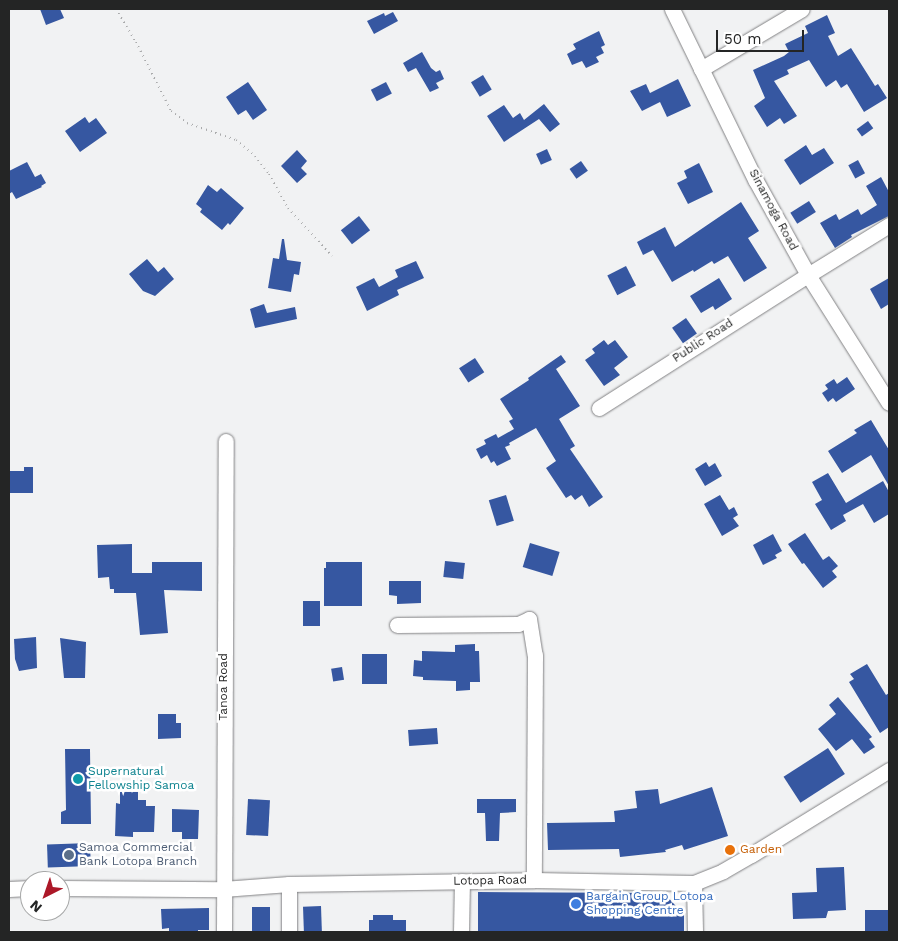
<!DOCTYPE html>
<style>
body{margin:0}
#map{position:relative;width:898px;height:941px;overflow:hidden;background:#f1f2f3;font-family:"Work Sans",sans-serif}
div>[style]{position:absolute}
.building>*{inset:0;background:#3657a1;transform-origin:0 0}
.path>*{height:2px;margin-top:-1px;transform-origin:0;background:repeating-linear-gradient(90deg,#a9aaab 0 1px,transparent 0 5px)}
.roads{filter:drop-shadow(0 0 1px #828284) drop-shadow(0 0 1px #828284)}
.minor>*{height:15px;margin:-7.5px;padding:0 7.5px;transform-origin:7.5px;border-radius:7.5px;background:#fff}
.dots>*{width:14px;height:14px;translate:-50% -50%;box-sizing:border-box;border:2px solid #fff;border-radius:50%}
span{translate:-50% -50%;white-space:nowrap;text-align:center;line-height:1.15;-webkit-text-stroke:5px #fff;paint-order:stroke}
.street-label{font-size:12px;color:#242525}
.culture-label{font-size:12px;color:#0d838f}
.left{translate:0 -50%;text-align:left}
.service-label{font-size:12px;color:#4e5e75}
.food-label{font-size:12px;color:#c56008}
.shop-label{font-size:12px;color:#366cbe}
.frame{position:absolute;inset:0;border:10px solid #242525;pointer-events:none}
.north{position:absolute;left:20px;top:871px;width:50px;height:50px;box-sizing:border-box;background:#fff;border:1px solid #a7a8a8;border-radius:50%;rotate:221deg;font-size:14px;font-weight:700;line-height:20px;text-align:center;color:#242525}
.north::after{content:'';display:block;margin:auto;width:18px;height:22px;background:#ac1828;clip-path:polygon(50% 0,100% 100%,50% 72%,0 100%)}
.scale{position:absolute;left:716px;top:30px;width:88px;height:22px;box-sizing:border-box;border:2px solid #242525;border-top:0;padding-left:6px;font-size:15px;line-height:18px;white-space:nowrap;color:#242525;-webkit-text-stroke:4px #fff;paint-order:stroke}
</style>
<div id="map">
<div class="building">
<i style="clip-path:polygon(40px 9px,60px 9px,64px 18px,46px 25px)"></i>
<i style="clip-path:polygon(393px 12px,398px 21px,374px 34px,367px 21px,384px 13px,385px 16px)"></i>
<i style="clip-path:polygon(827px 15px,835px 33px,828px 36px,838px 56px,851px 48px,875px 86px,878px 84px,887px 98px,864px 112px,847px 84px,841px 88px,836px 80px,826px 87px,809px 60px,787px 70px,789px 74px,774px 81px,797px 116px,784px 124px,780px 118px,767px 127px,754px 106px,765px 98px,753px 70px,784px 56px,789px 52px,785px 44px,808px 33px,805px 26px)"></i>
<i style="clip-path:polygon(599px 31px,605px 45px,601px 47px,604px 53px,596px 57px,599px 62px,586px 68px,582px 61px,572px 65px,567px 54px,576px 49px,573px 44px)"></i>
<i style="clip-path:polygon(422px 52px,431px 68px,436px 72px,440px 70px,444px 79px,436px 83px,439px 88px,430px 92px,416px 68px,408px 72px,403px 63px)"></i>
<i style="left:483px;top:75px;width:17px;height:14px;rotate:59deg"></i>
<i style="clip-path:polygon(678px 79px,691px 106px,667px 117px,660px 102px,642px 111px,630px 91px,646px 84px,650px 93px)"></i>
<i style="clip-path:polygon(248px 82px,267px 110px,253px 120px,246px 110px,238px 115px,226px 97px)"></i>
<i style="left:386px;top:82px;width:13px;height:17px;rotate:63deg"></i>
<i style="clip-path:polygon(544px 104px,560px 124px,550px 132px,539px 119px,504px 142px,487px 116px,504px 105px,513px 118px,520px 113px,524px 120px)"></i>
<i style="clip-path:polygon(85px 117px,89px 123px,96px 118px,107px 133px,80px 152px,65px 131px)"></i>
<i style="left:868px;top:121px;width:9px;height:14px;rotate:54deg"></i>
<i style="clip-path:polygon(806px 145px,812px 155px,824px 148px,834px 163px,800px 185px,784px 160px)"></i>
<i style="left:547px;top:149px;width:12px;height:12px;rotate:66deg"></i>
<i style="clip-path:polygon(297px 150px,307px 161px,301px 168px,307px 174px,297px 183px,281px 166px)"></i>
<i style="left:858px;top:160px;width:15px;height:11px;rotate:62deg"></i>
<i style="left:581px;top:161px;width:12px;height:14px;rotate:55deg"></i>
<i style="clip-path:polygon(27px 162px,35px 177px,41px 174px,46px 183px,41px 186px,42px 187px,16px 199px,12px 192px,9px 194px,9px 171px)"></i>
<i style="clip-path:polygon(699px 163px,713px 192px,688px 204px,677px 183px,687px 178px,684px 171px)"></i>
<i style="clip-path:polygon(881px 177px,889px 192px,889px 216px,851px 235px,852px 237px,835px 248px,820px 223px,836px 214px,839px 220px,858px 209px,861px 215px,877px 205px,866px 186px)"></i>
<i style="clip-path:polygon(208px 185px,217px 192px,221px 188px,244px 208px,230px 225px,228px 223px,222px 230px,200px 212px,202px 209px,196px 204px)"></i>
<i style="left:809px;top:201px;width:13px;height:22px;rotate:58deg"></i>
<i style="clip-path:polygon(741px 202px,759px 231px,748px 238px,767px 268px,744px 282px,728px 256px,714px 264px,712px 261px,694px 272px,693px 270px,672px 282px,653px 250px,643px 255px,637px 242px,665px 227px,675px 247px)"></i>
<i style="left:359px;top:216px;width:18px;height:23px;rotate:52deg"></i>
<i style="clip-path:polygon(282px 239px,284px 239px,287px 260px,301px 262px,299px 275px,294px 274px,291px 292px,268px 288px,273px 258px,279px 259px)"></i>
<i style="clip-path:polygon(147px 259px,158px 272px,164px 267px,174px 279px,155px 296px,143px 291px,129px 274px)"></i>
<i style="clip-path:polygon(416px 261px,424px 278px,397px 290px,399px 295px,367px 311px,356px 287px,374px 278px,379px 287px,398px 277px,395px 270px)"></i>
<i style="left:626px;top:266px;width:22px;height:21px;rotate:63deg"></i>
<i style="clip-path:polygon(719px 278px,732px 299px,715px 310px,713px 306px,701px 313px,690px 296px)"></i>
<i style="clip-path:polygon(889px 278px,889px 304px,881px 309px,870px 289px)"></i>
<i style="clip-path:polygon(264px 304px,267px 313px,295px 307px,297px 319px,255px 328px,250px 309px)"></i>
<i style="left:686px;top:318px;width:19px;height:17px;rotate:55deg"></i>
<i style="clip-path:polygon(604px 340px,608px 345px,615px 340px,628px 357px,614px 368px,620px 375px,604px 386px,585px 360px,595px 353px,592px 349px)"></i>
<i style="clip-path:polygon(561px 355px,566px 362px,556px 369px,580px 406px,559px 419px,575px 446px,570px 449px,603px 497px,589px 507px,582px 495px,575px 500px,571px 495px,566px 498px,546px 468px,556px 461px,536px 428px,509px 443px,510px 445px,505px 447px,511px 459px,497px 466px,494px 461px,491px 463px,487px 455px,481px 459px,476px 449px,486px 444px,484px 440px,496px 434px,498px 438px,514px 429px,509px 421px,513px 419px,500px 399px,529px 380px,528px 378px)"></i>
<i style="left:475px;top:358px;width:17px;height:19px;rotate:57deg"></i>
<i style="clip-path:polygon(847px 377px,855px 389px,836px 402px,833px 398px,828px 402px,822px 393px,828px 389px,825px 385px,834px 379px,837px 384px)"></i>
<i style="clip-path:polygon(871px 420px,889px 450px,889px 486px,871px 455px,842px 473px,828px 451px,857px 433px,854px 430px)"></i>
<i style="clip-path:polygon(706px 462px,709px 467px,715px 463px,722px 476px,705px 486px,695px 469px)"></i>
<i style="clip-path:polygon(24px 467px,33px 467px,33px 493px,10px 493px,9px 471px,24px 471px)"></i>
<i style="clip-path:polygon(828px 473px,846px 503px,883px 481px,889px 492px,889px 514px,874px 523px,863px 504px,843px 515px,846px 521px,831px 530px,815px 504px,822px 500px,812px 482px)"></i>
<i style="left:506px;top:495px;width:27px;height:18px;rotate:73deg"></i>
<i style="clip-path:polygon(720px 495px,729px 510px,734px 507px,738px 515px,733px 518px,739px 526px,722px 536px,704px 504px)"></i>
<i style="clip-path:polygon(805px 533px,823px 560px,829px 556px,838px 566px,832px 571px,837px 577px,823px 588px,804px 563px,802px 564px,788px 544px)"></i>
<i style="clip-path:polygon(773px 534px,782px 551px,775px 555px,777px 558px,763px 565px,753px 545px)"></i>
<i style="left:530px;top:543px;width:31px;height:25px;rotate:17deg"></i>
<i style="clip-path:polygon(132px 544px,132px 573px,152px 573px,152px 562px,202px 562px,202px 591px,164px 590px,168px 633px,140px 635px,136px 593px,114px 593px,114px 589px,110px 589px,109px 577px,98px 578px,97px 545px)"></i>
<i style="left:445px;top:561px;width:20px;height:16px;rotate:6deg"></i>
<i style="clip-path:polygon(326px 562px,362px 562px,362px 606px,324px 606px,324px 568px,326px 568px)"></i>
<i style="clip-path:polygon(389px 581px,421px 581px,421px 603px,397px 604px,397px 596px,389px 595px)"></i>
<i style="left:303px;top:601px;width:17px;height:25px"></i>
<i style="clip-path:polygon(36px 637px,37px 668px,19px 671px,15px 659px,14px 639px)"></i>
<i style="clip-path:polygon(60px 638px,86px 642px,85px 678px,64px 678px)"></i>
<i style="clip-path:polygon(475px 644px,475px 651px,479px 651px,480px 682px,470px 682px,470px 690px,456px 691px,456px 681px,423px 680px,423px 677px,413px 676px,414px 660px,422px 661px,422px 651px,455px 652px,455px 645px)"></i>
<i style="left:362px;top:654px;width:25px;height:30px"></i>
<i style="clip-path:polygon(867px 664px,886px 695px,889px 693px,889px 727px,880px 733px,849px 682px,854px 679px,850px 674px)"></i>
<i style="left:342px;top:667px;width:13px;height:11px;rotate:81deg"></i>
<i style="clip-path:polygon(838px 697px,872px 737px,869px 739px,875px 747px,864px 754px,852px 739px,836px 751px,818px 729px,836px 714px,829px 705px)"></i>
<i style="clip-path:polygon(158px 714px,176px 714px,176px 723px,181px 723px,181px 738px,158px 739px)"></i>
<i style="left:437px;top:728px;width:16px;height:29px;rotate:86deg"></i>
<i style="left:828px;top:748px;width:31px;height:53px;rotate:57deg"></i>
<i style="clip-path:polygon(65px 749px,90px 749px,91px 824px,61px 824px,61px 812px,66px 810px)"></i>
<i style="clip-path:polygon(712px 787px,728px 836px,684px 850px,682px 845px,665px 850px,666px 852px,620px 857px,619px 849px,548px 850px,547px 823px,615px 822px,614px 811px,637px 808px,635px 791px,658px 789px,660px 804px)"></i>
<i style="clip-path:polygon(120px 792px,138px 792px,138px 800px,146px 800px,146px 806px,155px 806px,154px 832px,133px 832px,133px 837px,115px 836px,116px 803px,120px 804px)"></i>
<i style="left:248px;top:799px;width:22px;height:36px;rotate:3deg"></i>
<i style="clip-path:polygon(477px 799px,516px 799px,516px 812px,500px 813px,499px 841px,486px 841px,485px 813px,477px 813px)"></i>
<i style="clip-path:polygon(172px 809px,199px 810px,198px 839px,182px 839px,182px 832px,172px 832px)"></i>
<i style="left:90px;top:843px;width:23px;height:43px;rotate:88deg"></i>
<i style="clip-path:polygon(844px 867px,846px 910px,828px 911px,826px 918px,793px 919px,792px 893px,817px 892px,816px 868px)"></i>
<i style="clip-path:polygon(478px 892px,664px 893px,684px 915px,684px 932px,478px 932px)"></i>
<i style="left:321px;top:906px;width:25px;height:18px;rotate:88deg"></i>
<i style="left:252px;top:907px;width:18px;height:25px"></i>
<i style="clip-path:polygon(209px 908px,209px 930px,198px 930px,198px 932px,169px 932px,169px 928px,162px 929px,161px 909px)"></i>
<i style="left:865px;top:910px;width:24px;height:22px"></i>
<i style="clip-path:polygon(373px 915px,393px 915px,393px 920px,406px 920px,406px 932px,369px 932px,369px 920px,373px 920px)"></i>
</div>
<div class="path">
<i style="left:116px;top:9px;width:39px;rotate:59deg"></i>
<i style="left:136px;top:42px;width:77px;rotate:63.1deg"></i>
<i style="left:171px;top:111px;width:20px;rotate:37deg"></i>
<i style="left:187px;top:123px;width:52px;rotate:19.1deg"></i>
<i style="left:236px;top:140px;width:25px;rotate:40deg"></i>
<i style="left:255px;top:156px;width:23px;rotate:52deg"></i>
<i style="left:269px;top:174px;width:39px;rotate:61deg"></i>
<i style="left:288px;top:208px;width:65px;rotate:47.5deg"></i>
</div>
<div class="roads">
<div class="minor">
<i style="left:672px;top:9px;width:191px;rotate:64deg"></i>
<i style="left:756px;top:181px;width:107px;rotate:61deg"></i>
<i style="left:808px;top:275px;width:151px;rotate:57.7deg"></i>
<i style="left:701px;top:69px;width:117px;rotate:-30.7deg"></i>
<i style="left:599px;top:408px;width:248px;rotate:-32.5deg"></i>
<i style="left:808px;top:275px;width:95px;rotate:-31.7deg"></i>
<i style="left:397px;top:625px;width:121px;rotate:-0.5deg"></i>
<i style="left:518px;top:624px;width:12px;rotate:-24deg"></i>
<i style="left:529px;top:619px;width:36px;rotate:81deg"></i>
<i style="left:535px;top:655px;width:225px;rotate:90.3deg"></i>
<i style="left:694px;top:883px;width:49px;rotate:88.8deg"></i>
<i style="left:289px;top:884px;width:48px;rotate:90deg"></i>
<i style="left:60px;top:888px;width:163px;rotate:0.4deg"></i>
<i style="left:223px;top:889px;width:66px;rotate:-4.3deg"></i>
<i style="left:289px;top:884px;width:245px;rotate:-0.9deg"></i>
<i style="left:534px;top:880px;width:160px;rotate:1.1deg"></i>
<i style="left:694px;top:883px;width:31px;rotate:-22deg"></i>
<i style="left:723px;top:871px;width:32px;rotate:-30deg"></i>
<i style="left:751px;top:855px;width:162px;rotate:-31.6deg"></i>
<i style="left:9px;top:889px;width:21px;rotate:-3deg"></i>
<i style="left:224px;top:932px;width:491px;rotate:-89.8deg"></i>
<i style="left:461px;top:932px;width:51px;rotate:-88.9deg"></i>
</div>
</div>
<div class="dots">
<i style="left:78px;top:779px;background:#0f9aa8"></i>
<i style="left:730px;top:850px;background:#e8710a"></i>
<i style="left:69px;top:855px;background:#5c6f8a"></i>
<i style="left:576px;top:904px;background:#3f7fe0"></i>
</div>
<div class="street-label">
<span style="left:773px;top:210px;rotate:62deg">Sinamoga Road</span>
<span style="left:703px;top:341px;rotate:-33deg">Public Road</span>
<span style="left:224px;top:687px;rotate:-90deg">Tanoa Road</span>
<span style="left:490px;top:881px;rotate:-1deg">Lotopa Road</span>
</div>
<div class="culture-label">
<span class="left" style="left:88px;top:779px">Supernatural<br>Fellowship Samoa</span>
</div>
<div class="service-label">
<span class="left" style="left:79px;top:855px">Samoa Commercial<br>Bank Lotopa Branch</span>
</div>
<div class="food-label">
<span class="left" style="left:740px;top:850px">Garden</span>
</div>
<div class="shop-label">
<span class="left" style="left:586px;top:904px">Bargain Group Lotopa<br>Shopping Centre</span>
</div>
<div class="frame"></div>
<div class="north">N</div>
<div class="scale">50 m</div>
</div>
